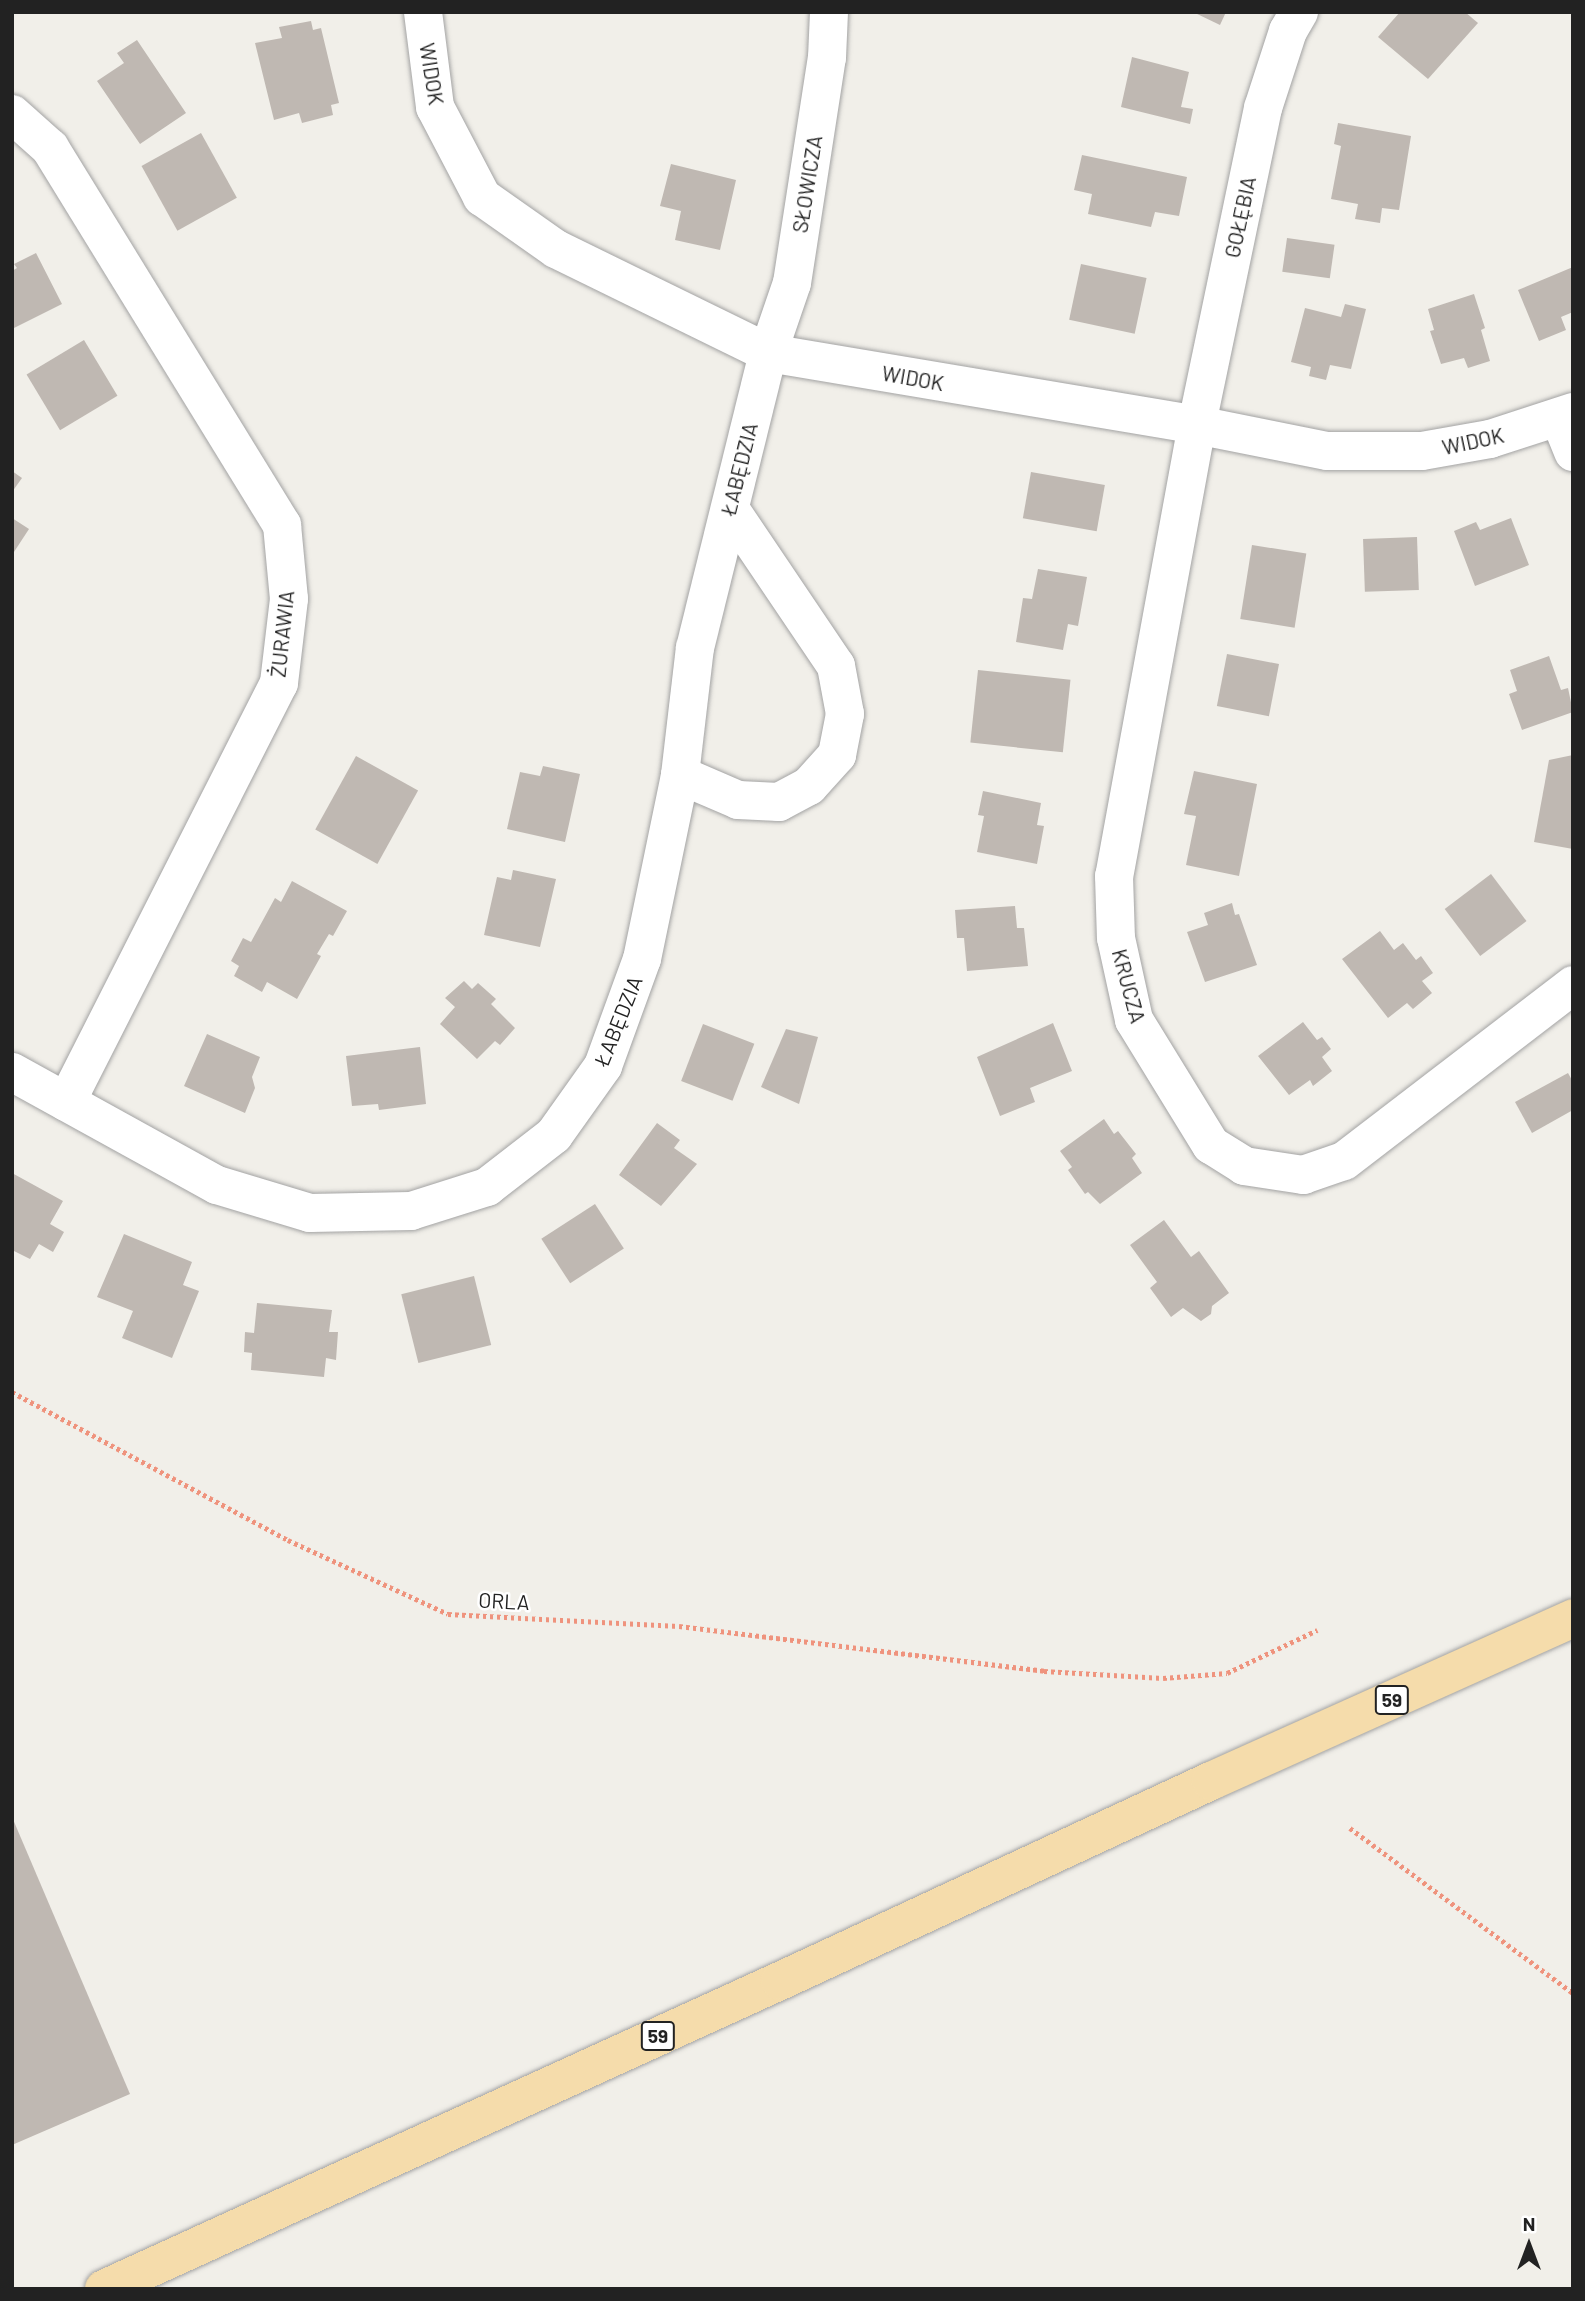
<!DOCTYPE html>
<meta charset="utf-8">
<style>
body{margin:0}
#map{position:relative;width:1585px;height:2301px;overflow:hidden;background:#f1efe9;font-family:Barlow,sans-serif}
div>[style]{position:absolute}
.building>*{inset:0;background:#bfb8b2;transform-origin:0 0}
.path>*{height:4.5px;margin-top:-2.25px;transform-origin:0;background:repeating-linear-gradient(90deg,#ef937d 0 3.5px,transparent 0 7px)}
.roads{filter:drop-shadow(0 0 2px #a3a3a3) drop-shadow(0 0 2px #a3a3a3)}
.minor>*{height:38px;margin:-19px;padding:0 19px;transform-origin:19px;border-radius:19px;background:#fff}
.major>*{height:38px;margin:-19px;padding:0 19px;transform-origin:19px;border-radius:19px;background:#f5dcab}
span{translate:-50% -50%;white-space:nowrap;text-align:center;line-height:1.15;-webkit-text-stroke:5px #fff;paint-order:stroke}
.shield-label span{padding:2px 5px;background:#fff;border:2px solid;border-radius:5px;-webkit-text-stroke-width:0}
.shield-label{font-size:19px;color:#222;font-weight:700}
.street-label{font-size:21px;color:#222}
.frame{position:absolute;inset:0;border:14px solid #222;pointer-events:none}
.north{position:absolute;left:1494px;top:2210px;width:70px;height:70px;-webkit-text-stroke:5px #fff;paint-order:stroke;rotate:0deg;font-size:19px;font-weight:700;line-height:28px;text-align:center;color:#222}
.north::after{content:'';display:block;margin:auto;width:24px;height:32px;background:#222;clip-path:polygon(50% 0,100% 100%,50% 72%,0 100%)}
</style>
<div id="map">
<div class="building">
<i style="clip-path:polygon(1193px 12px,1226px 12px,1220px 25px)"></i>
<i style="clip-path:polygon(1400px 12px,1465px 12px,1478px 23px,1428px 79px,1378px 37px)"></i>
<i style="clip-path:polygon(311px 21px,313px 30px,321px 28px,339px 103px,331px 105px,333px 115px,302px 123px,299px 113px,274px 120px,255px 43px,282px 38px,279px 27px)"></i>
<i style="clip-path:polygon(137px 40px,186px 113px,140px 144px,97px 81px,124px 63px,117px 53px)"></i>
<i style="clip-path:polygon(1132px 57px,1189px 72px,1181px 107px,1193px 109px,1190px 124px,1121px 107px)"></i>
<i style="clip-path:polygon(1338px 123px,1411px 136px,1399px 210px,1382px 208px,1380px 223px,1355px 219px,1358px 204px,1331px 199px,1341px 146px,1334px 144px)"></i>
<i style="left:201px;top:133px;width:74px;height:68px;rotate:61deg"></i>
<i style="clip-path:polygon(1082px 155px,1187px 177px,1179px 216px,1155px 212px,1151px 227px,1088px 214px,1092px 194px,1074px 190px)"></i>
<i style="clip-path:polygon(671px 164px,736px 180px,720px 250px,675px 240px,681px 211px,660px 206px)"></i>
<i style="left:1287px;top:238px;width:48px;height:34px;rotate:8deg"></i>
<i style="clip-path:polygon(36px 253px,62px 304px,12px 329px,12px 271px,17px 268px,14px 264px)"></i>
<i style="left:1081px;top:264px;width:67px;height:57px;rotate:12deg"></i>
<i style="clip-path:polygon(1573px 267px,1573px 312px,1561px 317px,1566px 330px,1539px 341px,1518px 290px)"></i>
<i style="clip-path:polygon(1474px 294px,1485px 328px,1481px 330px,1490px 361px,1468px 368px,1464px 358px,1441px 364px,1430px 331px,1434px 330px,1428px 309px)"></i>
<i style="clip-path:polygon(1345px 304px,1366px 309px,1351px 369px,1330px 365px,1326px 380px,1309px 376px,1311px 367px,1291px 362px,1305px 308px,1341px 317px)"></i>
<i style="left:84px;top:340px;width:65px;height:67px;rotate:59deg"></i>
<i style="clip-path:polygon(12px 471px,22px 478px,12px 492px)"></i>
<i style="left:1031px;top:472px;width:75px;height:47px;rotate:10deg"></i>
<i style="clip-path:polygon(12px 518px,29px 529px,12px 555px)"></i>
<i style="clip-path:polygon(1511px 518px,1529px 565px,1475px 586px,1454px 531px,1476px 522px,1480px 530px)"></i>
<i style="left:1417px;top:537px;width:53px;height:54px;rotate:88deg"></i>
<i style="left:1252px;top:545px;width:55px;height:75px;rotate:9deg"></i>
<i style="clip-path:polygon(1038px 569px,1087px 577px,1078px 626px,1068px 624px,1063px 650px,1016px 642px,1023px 598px,1032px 599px)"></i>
<i style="left:1227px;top:654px;width:53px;height:53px;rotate:11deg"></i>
<i style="clip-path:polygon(1549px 656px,1561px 690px,1568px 688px,1573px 712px,1522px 730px,1509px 694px,1517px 691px,1510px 670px)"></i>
<i style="left:978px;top:670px;width:93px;height:73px;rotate:6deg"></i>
<i style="clip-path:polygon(1573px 755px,1573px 849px,1534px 842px,1549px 760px)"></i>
<i style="left:356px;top:756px;width:71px;height:84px;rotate:29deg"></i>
<i style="clip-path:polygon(543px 766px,580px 774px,565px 842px,507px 829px,520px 772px,540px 776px)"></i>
<i style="clip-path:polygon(1194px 771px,1257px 784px,1239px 876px,1186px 865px,1196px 816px,1184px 814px)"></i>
<i style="clip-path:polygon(983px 791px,1041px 803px,1037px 825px,1044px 826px,1037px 864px,977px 852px,984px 816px,978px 815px)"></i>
<i style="clip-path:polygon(513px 870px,556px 879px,540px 947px,484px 935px,497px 877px,511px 880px)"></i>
<i style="left:1491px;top:874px;width:59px;height:58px;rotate:53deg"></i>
<i style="clip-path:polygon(292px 881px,347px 911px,333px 936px,329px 934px,317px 954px,321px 956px,297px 999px,267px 982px,262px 992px,234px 976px,239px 966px,231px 961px,243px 938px,251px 942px,275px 898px,281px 902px)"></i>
<i style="clip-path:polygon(1232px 903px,1235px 915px,1239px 914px,1257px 965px,1205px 982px,1187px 932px,1208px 925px,1204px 913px)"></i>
<i style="clip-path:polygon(1015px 906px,1017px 928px,1024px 928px,1028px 966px,967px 971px,964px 938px,957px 938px,955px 910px)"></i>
<i style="clip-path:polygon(1380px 931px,1394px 950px,1403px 943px,1416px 960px,1421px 956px,1433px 973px,1422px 981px,1432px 993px,1413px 1009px,1407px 1003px,1388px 1018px,1342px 959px)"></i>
<i style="clip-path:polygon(464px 981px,472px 989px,478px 983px,496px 999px,491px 1004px,515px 1028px,500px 1045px,495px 1041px,477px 1059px,440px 1024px,455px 1007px,445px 998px)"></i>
<i style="clip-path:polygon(1303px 1022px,1317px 1040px,1322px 1037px,1331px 1049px,1322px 1057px,1332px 1071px,1313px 1086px,1310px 1080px,1289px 1095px,1258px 1056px)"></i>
<i style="clip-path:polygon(1053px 1023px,1072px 1071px,1030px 1088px,1035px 1102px,1000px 1116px,977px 1057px)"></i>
<i style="left:703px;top:1024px;width:55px;height:61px;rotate:21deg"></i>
<i style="clip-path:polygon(786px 1029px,818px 1037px,799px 1104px,761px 1087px)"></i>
<i style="clip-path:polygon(207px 1034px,260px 1057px,252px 1077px,255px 1088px,245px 1113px,184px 1086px)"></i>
<i style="clip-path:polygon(420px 1047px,426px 1104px,379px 1110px,378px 1104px,352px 1106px,346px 1056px)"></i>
<i style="clip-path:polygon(1568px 1073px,1573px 1082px,1573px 1110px,1532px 1133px,1515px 1102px)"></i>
<i style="clip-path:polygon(1104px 1119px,1114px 1134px,1118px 1131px,1136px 1154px,1132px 1158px,1142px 1173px,1100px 1204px,1088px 1192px,1085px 1194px,1068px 1170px,1072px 1167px,1060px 1151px)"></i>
<i style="clip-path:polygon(657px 1123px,680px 1140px,674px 1148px,697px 1164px,661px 1206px,619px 1175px)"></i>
<i style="clip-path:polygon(12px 1173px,63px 1201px,50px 1224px,64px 1232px,53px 1252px,39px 1244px,30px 1259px,12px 1250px)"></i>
<i style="left:595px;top:1204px;width:53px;height:64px;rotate:57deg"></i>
<i style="clip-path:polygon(1164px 1220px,1191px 1257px,1199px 1251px,1229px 1293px,1212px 1306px,1211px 1314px,1201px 1321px,1183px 1308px,1171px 1317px,1150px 1288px,1157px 1282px,1130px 1245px)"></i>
<i style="clip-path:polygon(124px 1234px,192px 1262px,183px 1285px,199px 1291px,172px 1358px,122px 1338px,133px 1311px,97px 1297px)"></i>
<i style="left:474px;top:1276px;width:71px;height:75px;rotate:76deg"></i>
<i style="clip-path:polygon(257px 1303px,332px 1310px,329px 1332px,338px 1332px,336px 1360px,326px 1358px,324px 1377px,251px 1370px,252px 1353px,244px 1352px,245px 1332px,254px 1333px)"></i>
<i style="clip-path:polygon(12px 1817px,130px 2094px,12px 2145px)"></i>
</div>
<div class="path">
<i style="left:12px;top:1392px;width:313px;rotate:28.2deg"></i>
<i style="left:288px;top:1540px;width:176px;rotate:24.8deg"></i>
<i style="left:448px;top:1614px;width:231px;rotate:3deg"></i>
<i style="left:679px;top:1626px;width:368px;rotate:7deg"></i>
<i style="left:1044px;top:1671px;width:119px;rotate:3.4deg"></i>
<i style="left:1163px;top:1678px;width:64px;rotate:-4.5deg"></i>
<i style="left:1227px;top:1673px;width:100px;rotate:-25.5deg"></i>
<i style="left:1350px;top:1828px;width:277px;rotate:36.5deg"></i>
</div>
<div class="roads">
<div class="minor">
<i style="left:423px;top:12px;width:96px;rotate:82.8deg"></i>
<i style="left:435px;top:107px;width:102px;rotate:62.4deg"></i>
<i style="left:482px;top:197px;width:90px;rotate:35.1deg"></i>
<i style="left:556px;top:249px;width:236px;rotate:26.1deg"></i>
<i style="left:768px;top:353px;width:435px;rotate:9.5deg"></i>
<i style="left:1197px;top:425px;width:133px;rotate:11.3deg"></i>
<i style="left:1327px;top:451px;width:95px"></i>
<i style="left:1422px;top:451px;width:69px;rotate:-10deg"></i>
<i style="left:1490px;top:439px;width:87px;rotate:-18deg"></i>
<i style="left:1299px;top:12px;width:22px;rotate:120deg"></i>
<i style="left:1288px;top:31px;width:81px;rotate:108deg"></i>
<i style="left:1263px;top:108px;width:324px;rotate:101.8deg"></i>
<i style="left:1197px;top:425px;width:459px;rotate:100.4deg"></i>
<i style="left:1114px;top:876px;width:62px;rotate:88.2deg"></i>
<i style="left:1116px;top:938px;width:84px;rotate:77.6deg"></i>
<i style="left:1134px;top:1020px;width:147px;rotate:58.4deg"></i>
<i style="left:1211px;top:1145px;width:39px;rotate:32deg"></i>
<i style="left:1244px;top:1166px;width:60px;rotate:8.7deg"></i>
<i style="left:1303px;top:1175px;width:43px;rotate:-18.9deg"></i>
<i style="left:1344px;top:1161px;width:289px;rotate:-37.5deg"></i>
<i style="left:12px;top:114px;width:51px;rotate:41.8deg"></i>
<i style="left:50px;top:148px;width:443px;rotate:58.4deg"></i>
<i style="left:282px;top:525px;width:74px;rotate:84.6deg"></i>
<i style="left:289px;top:599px;width:85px;rotate:96.8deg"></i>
<i style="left:279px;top:683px;width:470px;rotate:116.9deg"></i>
<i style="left:1559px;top:417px;width:38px;rotate:68deg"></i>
<i style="left:680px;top:775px;width:63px;rotate:23.3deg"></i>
<i style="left:738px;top:800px;width:41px;rotate:2.8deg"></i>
<i style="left:779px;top:802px;width:34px;rotate:-28deg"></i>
<i style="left:809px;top:786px;width:42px;rotate:-47.9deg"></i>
<i style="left:837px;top:755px;width:42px;rotate:-79deg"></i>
<i style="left:845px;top:714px;width:49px;rotate:-100.6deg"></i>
<i style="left:836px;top:666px;width:189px;rotate:-124deg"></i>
<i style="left:12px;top:1072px;width:234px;rotate:28.9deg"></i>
<i style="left:217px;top:1185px;width:97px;rotate:16.8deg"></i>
<i style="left:310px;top:1213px;width:101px;rotate:-1.1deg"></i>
<i style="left:411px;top:1211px;width:80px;rotate:-17.5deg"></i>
<i style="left:487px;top:1187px;width:85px;rotate:-37.8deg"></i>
<i style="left:554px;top:1135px;width:85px;rotate:-54.6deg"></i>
<i style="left:603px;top:1066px;width:114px;rotate:-70deg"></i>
<i style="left:642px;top:959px;width:188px;rotate:-78.3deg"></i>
<i style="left:680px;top:775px;width:128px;rotate:-83.3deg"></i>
<i style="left:695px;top:648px;width:304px;rotate:-76.1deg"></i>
<i style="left:768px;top:353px;width:74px;rotate:-71.1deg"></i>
<i style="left:792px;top:283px;width:228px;rotate:-81.2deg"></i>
<i style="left:827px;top:58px;width:46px;rotate:-87.5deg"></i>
</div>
<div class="major">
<i style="left:104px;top:2289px;width:743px;rotate:-24.5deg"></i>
<i style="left:780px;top:1981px;width:475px;rotate:-24.9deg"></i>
<i style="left:1211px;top:1781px;width:397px;rotate:-24.2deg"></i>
</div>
</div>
<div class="shield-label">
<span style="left:1392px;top:1700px">59</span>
<span style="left:658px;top:2036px">59</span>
</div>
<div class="street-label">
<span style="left:432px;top:74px;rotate:81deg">WIDOK</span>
<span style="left:807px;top:184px;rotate:-81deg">SŁOWICZA</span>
<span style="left:1240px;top:217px;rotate:-78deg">GOŁĘBIA</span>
<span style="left:913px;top:378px;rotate:10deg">WIDOK</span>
<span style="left:1473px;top:441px;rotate:-12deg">WIDOK</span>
<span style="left:739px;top:469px;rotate:-76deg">ŁABĘDZIA</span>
<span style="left:282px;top:634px;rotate:-84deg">ŻURAWIA</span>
<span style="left:1129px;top:986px;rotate:75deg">KRUCZA</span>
<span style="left:618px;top:1021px;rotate:-68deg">ŁABĘDZIA</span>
<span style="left:504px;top:1601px;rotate:3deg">ORLA</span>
</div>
<div class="frame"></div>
<div class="north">N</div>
</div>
